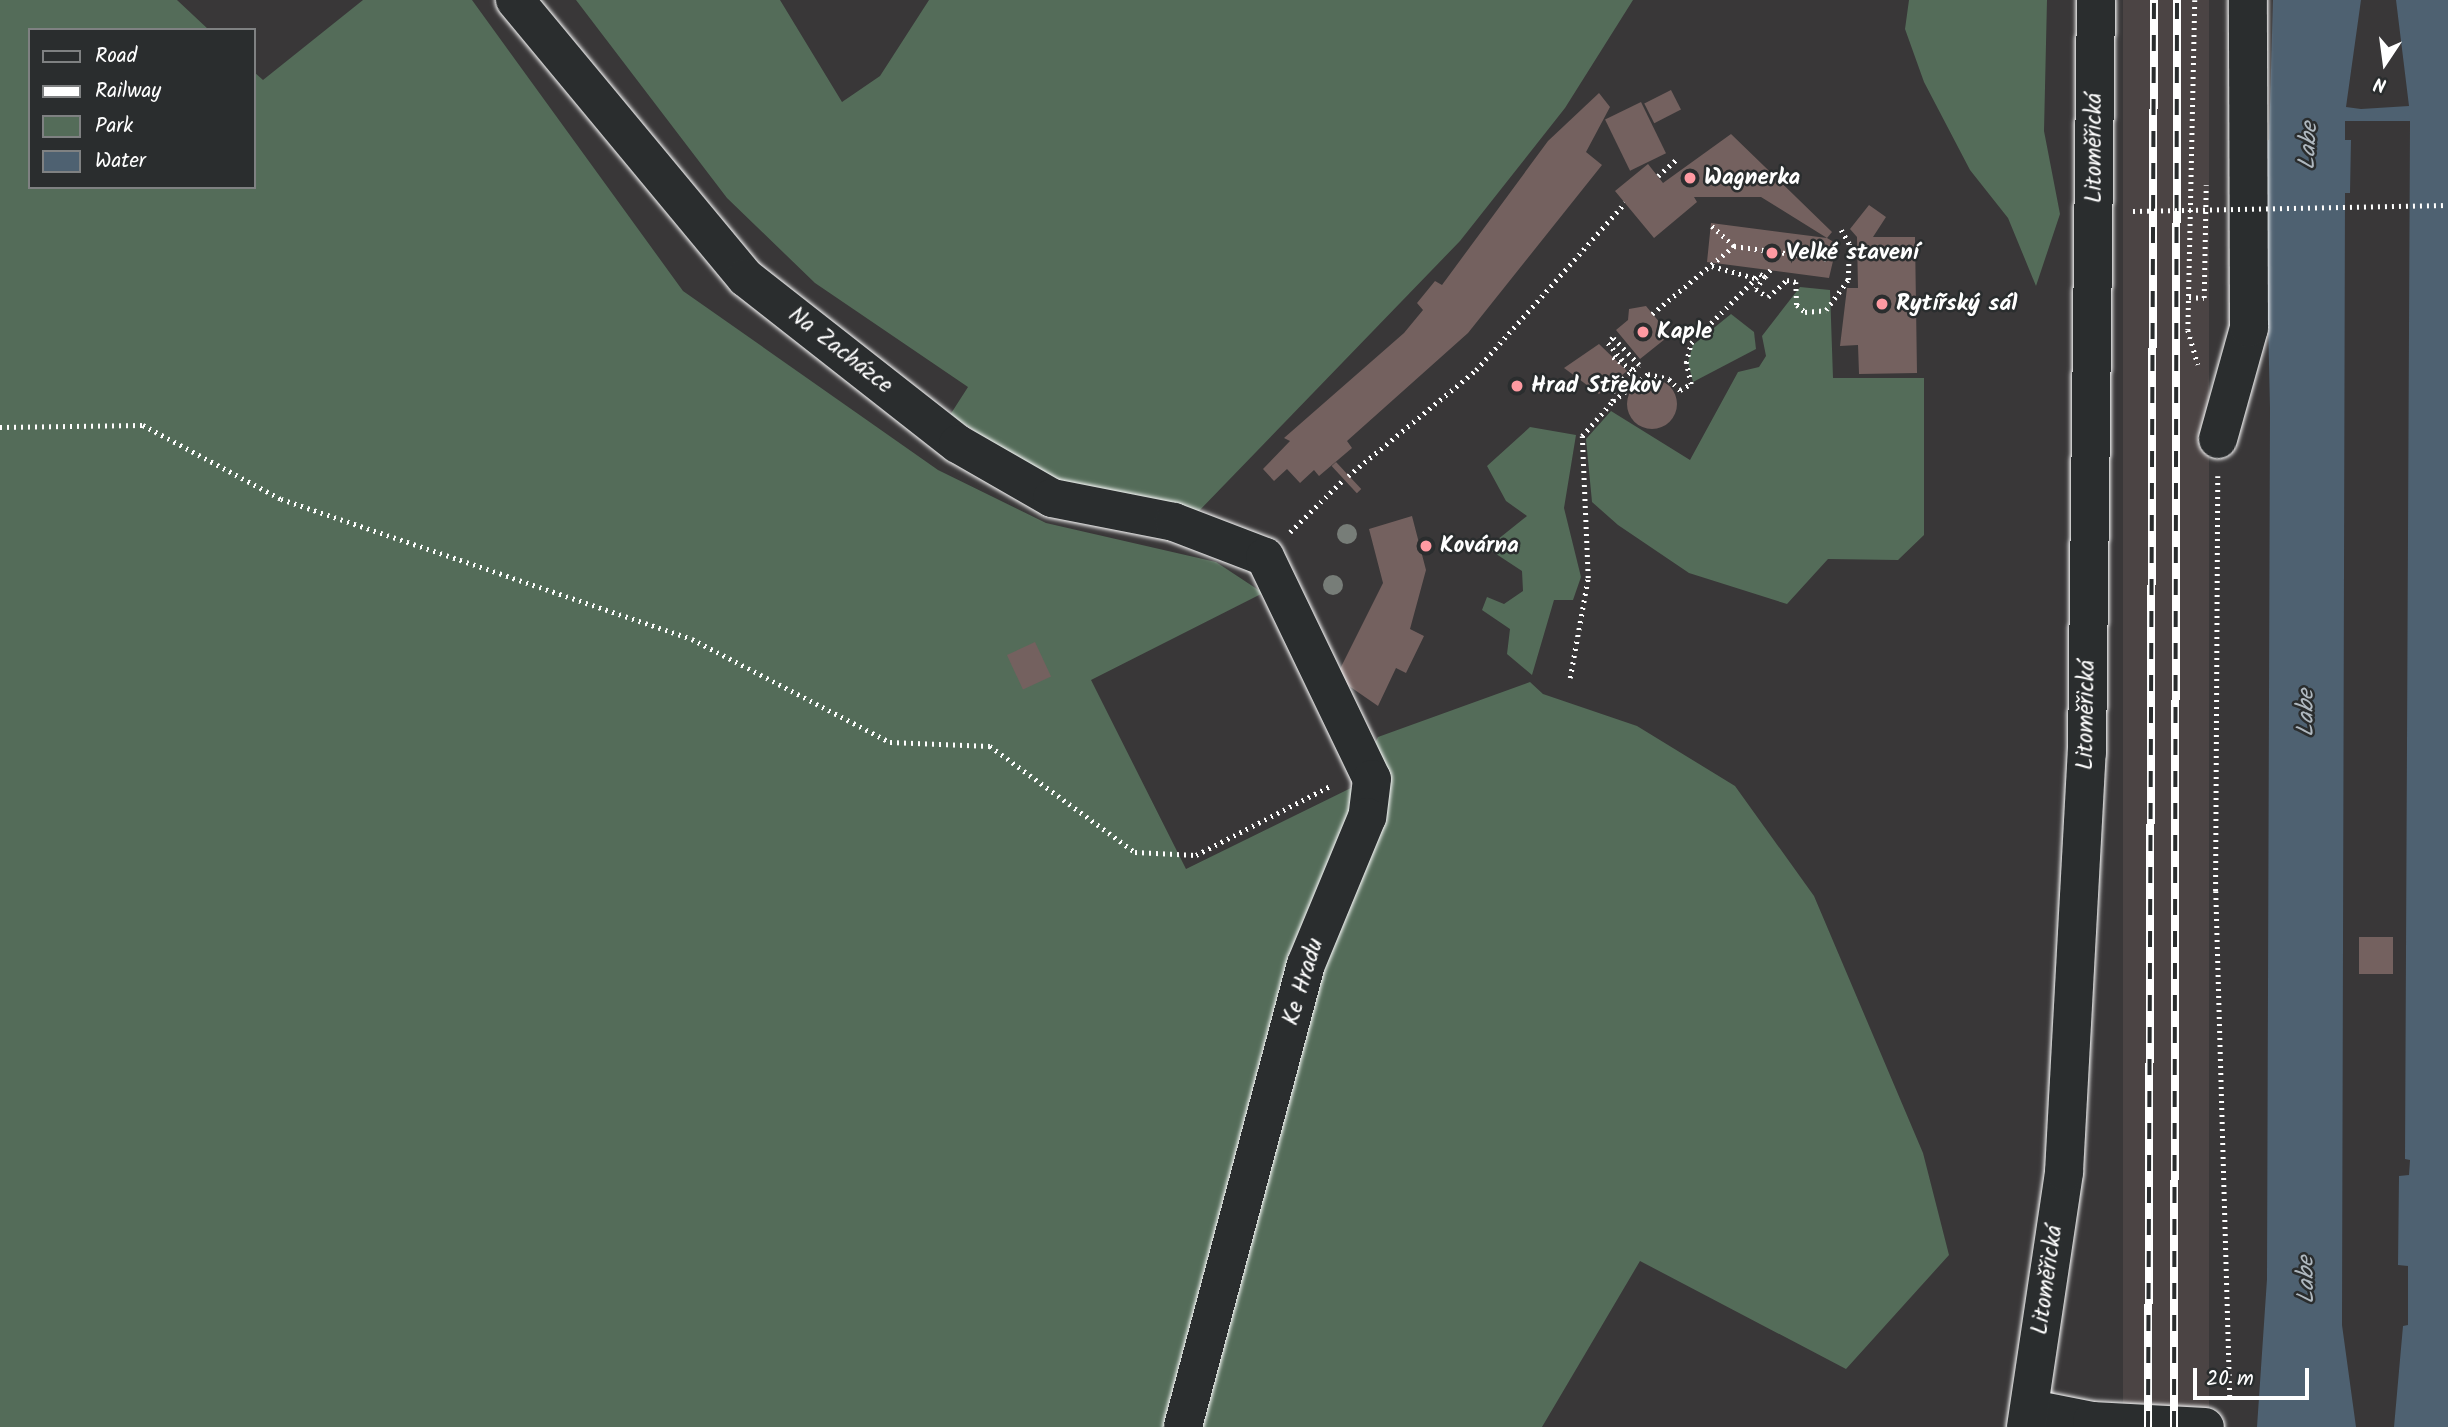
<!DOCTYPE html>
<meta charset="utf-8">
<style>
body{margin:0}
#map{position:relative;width:2448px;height:1427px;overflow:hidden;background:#393738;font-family:Kalam,sans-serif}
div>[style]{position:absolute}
.built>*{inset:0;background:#4b4444;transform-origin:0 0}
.green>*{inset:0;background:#546c59}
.water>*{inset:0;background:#4e6171}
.building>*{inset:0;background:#74615f;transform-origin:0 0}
.round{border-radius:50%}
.path>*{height:4.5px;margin-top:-2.25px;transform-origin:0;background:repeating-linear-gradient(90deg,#fff 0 2px,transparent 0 7px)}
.roads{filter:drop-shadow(0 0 2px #fff) drop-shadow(0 0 2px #fff)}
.minor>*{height:38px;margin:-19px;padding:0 19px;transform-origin:19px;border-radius:19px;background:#2a2d2e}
.major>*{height:38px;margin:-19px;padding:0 19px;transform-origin:19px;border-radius:19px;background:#2a2d2e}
.rail>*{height:8px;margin-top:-4px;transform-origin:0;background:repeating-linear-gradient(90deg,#2a2d2e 0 16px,#fff 0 32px);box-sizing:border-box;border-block:2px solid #fff}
.path-bridge>*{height:4.5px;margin-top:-2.25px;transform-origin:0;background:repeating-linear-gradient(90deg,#fff 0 2px,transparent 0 7px)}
.trees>*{width:20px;height:20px;margin:-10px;border-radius:50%;background:#777d78}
.dots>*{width:19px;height:19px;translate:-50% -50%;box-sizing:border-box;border:4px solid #2a2d2e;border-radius:50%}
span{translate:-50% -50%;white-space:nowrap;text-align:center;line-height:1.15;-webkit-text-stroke:5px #2a2d2e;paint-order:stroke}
.street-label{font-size:23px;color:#fff}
.poi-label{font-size:23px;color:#fff;font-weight:700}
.left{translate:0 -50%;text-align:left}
.water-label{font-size:24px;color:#afb8bf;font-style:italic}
.legend{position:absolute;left:28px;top:28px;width:228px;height:161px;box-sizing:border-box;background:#2a2d2e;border:2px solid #7f8182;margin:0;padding:9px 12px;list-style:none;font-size:21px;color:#fff}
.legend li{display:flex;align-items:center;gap:14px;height:35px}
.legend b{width:35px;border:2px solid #7f8182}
.north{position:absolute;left:2350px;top:28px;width:70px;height:70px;-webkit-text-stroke:5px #2a2d2e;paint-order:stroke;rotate:193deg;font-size:19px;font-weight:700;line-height:28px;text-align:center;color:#fff}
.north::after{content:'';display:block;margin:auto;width:24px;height:32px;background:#fff;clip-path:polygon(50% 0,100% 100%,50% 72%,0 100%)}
.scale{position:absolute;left:2193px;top:1368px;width:116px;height:32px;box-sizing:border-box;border:4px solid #fff;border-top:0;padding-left:9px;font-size:21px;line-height:24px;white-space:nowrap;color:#fff;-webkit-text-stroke:5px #2a2d2e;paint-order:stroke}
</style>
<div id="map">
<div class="built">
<i style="left:2123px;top:0;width:86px;height:1427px"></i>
</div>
<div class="green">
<i style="clip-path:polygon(0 0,177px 0,209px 30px,30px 30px,30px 187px,254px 187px,254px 72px,263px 80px,363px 0,472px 0,683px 291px,938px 470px,1046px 523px,1216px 562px,1263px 593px,1091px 680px,1186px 869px,1353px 787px,1378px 737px,1530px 682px,1543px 694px,1637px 726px,1735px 786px,1814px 896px,1923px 1153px,1949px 1255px,1846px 1369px,1640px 1261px,1542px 1427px,0 1427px)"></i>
<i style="clip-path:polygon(576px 0,780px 0,842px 102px,880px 76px,929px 0,1633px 0,1565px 108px,1460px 241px,1197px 513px,1046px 477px,950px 415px,968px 387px,815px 283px,727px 198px)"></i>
<i style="clip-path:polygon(1909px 0,2047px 0,2044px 131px,2060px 214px,2036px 286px,2008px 218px,1970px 170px,1924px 82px,1905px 29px)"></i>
<i style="clip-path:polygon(1800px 287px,1830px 290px,1833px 378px,1924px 378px,1924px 535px,1898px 560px,1828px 559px,1787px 604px,1689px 573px,1618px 525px,1592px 502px,1586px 439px,1611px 411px,1690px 460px,1738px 372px,1759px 367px,1766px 356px,1762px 336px)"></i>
<i style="clip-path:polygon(1731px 314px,1754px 332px,1756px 349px,1693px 382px,1688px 362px,1693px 345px)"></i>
<i style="clip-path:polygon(1530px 427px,1576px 435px,1564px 508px,1581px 577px,1573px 600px,1554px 600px,1532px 675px,1507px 654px,1510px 629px,1482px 610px,1487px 597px,1504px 604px,1523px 591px,1522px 571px,1487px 548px,1527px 516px,1506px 501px,1487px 466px)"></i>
</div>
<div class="water">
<i style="clip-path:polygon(2273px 0,2361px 0,2346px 107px,2361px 109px,2409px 106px,2396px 0,2448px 0,2448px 1427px,2394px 1427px,2403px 1326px,2408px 1325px,2408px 1266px,2398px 1265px,2399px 1176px,2409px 1175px,2410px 1160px,2405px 1159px,2410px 121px,2345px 121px,2345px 140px,2351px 140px,2350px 193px,2345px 193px,2342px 1325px,2356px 1427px,2257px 1427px,2267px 1279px,2270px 408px,2264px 141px,2269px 140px)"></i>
</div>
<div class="building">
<i style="left:1671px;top:90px;width:22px;height:30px;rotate:63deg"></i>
<i style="clip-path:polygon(1599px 93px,1610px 107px,1586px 152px,1602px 165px,1468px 333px,1347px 441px,1352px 448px,1319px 476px,1314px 470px,1300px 483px,1287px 469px,1274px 481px,1263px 469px,1290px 441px,1284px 438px,1404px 333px,1423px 310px,1417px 303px,1435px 281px,1442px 285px,1548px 141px)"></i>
<i style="left:1641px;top:102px;width:57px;height:40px;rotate:64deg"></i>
<i style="clip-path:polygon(1731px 134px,1832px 232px,1827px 238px,1837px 244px,1829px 278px,1707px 262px,1711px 223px,1827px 238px,1761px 197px,1694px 197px,1697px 202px,1654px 238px,1615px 191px,1648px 164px,1663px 183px)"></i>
<i style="clip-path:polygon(1869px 205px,1886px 217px,1873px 237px,1915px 237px,1917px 373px,1859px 374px,1858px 345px,1840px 346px,1847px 288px,1858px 288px,1857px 237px,1850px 229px)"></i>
<i style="clip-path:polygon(1646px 306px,1670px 335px,1640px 359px,1616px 330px,1628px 320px,1629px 309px)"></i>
<i style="clip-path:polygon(1599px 344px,1627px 371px,1599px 394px,1564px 368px)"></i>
<i class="round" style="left:1627px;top:379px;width:50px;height:50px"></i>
<i style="left:1336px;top:462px;width:37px;height:6px;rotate:47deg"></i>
<i style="clip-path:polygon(1412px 516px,1426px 570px,1410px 629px,1424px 636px,1406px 673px,1396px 668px,1378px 706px,1336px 677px,1383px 583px,1369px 529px)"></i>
<i style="left:1035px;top:642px;width:38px;height:31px;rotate:65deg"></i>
<i style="left:2359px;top:937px;width:34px;height:37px"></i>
</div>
<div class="path">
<i style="left:2195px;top:0;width:330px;rotate:91.2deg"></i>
<i style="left:2188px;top:330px;width:36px;rotate:74deg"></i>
<i style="left:1658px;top:176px;width:27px;rotate:-42deg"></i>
<i style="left:1712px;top:226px;width:30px;rotate:42deg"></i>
<i style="left:1712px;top:266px;width:45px;rotate:15.6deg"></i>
<i style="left:1765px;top:277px;width:9px;rotate:-54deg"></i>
<i style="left:2189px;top:297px;width:15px;rotate:4deg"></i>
<i style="left:2204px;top:298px;width:113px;rotate:-89deg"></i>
<i style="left:1652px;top:314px;width:107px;rotate:-39.7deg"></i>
<i style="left:1734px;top:246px;width:96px;rotate:7.8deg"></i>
<i style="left:1613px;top:357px;width:24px;rotate:33deg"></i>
<i style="left:1613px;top:401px;width:44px;rotate:-37.6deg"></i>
<i style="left:1648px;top:374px;width:22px;rotate:13deg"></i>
<i style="left:1669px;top:379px;width:16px;rotate:45deg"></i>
<i style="left:1680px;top:390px;width:13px;rotate:-29deg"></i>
<i style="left:1691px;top:384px;width:22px;rotate:-103deg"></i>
<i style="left:1686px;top:363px;width:21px;rotate:-76deg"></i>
<i style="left:1691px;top:343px;width:98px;rotate:-45deg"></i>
<i style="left:1760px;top:274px;width:6px;rotate:31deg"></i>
<i style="left:1765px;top:277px;width:15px;rotate:127deg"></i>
<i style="left:1756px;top:289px;width:14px;rotate:34deg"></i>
<i style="left:1768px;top:297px;width:25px;rotate:-42deg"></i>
<i style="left:1787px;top:280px;width:9px;rotate:13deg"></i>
<i style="left:1796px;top:282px;width:23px;rotate:88deg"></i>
<i style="left:1797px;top:305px;width:11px;rotate:41deg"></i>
<i style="left:1805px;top:312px;width:21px;rotate:-5deg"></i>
<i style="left:1826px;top:310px;width:37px;rotate:-54deg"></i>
<i style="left:1848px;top:280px;width:36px;rotate:-88deg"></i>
<i style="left:1849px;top:244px;width:16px;rotate:-120deg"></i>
<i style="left:0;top:427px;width:143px;rotate:-0.8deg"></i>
<i style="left:143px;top:425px;width:157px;rotate:28.2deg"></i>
<i style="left:281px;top:499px;width:434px;rotate:18.8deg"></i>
<i style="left:692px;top:639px;width:223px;rotate:27.5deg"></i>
<i style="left:890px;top:742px;width:100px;rotate:2.3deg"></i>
<i style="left:990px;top:746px;width:180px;rotate:36.2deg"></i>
<i style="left:1135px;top:852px;width:61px;rotate:2.8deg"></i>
<i style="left:1196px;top:855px;width:153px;rotate:-27.2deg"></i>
<i style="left:1348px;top:476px;width:166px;rotate:-39.6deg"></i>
<i style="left:1476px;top:370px;width:224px;rotate:-48.3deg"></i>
<i style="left:2218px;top:476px;width:415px;rotate:90.3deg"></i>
<i style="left:2216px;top:891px;width:507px;rotate:88.42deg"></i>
<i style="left:1290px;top:532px;width:76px;rotate:-44.5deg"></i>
<i style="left:1570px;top:678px;width:102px;rotate:-79.8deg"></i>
<i style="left:1588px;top:578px;width:142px;rotate:-92.4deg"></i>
<i style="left:1582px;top:436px;width:47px;rotate:-48.5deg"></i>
<i style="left:1613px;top:401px;width:13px;rotate:-94deg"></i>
<i style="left:1612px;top:388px;width:35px;rotate:-40deg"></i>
<i style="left:1639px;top:365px;width:37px;rotate:-134deg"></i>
<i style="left:1613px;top:338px;width:7px;rotate:135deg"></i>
<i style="left:1608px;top:343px;width:23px;rotate:49deg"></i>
</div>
<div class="roads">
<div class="minor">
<i style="left:515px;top:0;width:361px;rotate:50.3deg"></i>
<i style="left:746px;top:278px;width:269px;rotate:38.1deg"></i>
<i style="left:958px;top:444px;width:108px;rotate:29.9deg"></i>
<i style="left:1052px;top:498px;width:124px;rotate:11.1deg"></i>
<i style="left:1174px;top:522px;width:97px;rotate:21deg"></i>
<i style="left:1265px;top:557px;width:246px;rotate:64.3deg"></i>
<i style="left:1372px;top:779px;width:38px;rotate:97deg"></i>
<i style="left:1367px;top:817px;width:159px;rotate:112.5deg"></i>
<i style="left:1306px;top:964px;width:479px;rotate:104.9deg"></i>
<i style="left:2218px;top:439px;width:115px;rotate:-74.4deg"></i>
<i style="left:2249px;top:328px;width:328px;rotate:-90.2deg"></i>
<i style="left:2031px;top:1409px;width:62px;rotate:11.1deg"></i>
<i style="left:2092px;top:1421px;width:113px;rotate:3deg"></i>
</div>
<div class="major">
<i style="left:2026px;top:1427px;width:258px;rotate:-81.5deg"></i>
<i style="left:2064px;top:1172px;width:420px;rotate:-86.9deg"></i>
<i style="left:2087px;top:753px;width:753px;rotate:-89.32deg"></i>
</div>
</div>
<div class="rail">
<i style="left:2148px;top:1427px;width:1427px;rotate:-89.76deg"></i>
<i style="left:2174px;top:1427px;width:1427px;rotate:-89.88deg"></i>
</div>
<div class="path-bridge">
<i style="left:2133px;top:211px;width:315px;rotate:-1.1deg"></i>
</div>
<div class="trees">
<i style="left:1347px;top:534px"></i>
<i style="left:1333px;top:585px"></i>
</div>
<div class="dots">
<i style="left:1690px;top:178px;background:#ff9aa2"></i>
<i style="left:1772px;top:253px;background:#ff9aa2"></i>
<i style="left:1882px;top:304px;background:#ff9aa2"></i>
<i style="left:1643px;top:332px;background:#ff9aa2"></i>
<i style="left:1517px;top:386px;background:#ff9aa2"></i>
<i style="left:1426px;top:546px;background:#ff9aa2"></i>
</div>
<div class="street-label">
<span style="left:2095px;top:148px;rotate:-90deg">Litoměřická</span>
<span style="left:840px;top:351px;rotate:38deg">Na Zacházce</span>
<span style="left:2087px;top:715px;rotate:-89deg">Litoměřická</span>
<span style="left:1304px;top:982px;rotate:-73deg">Ke Hradu</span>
<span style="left:2048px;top:1280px;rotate:-82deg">Litoměřická</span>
</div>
<div class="poi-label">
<span class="left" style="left:1704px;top:178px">Wagnerka</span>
<span class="left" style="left:1786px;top:253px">Velké stavení</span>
<span class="left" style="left:1896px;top:304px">Rytířský sál</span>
<span class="left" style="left:1657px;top:332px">Kaple</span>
<span class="left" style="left:1531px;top:386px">Hrad Střekov</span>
<span class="left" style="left:1440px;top:546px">Kovárna</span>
</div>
<div class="water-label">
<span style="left:2309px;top:146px;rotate:-87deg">Labe</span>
<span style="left:2307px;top:713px;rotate:-90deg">Labe</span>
<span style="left:2307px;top:1280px;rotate:-91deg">Labe</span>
</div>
<ul class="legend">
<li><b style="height:9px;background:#2a2d2e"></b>Road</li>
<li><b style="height:9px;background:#fff"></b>Railway</li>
<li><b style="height:19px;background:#546c59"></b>Park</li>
<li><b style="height:19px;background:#4e6171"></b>Water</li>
</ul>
<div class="north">N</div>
<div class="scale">20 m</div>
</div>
